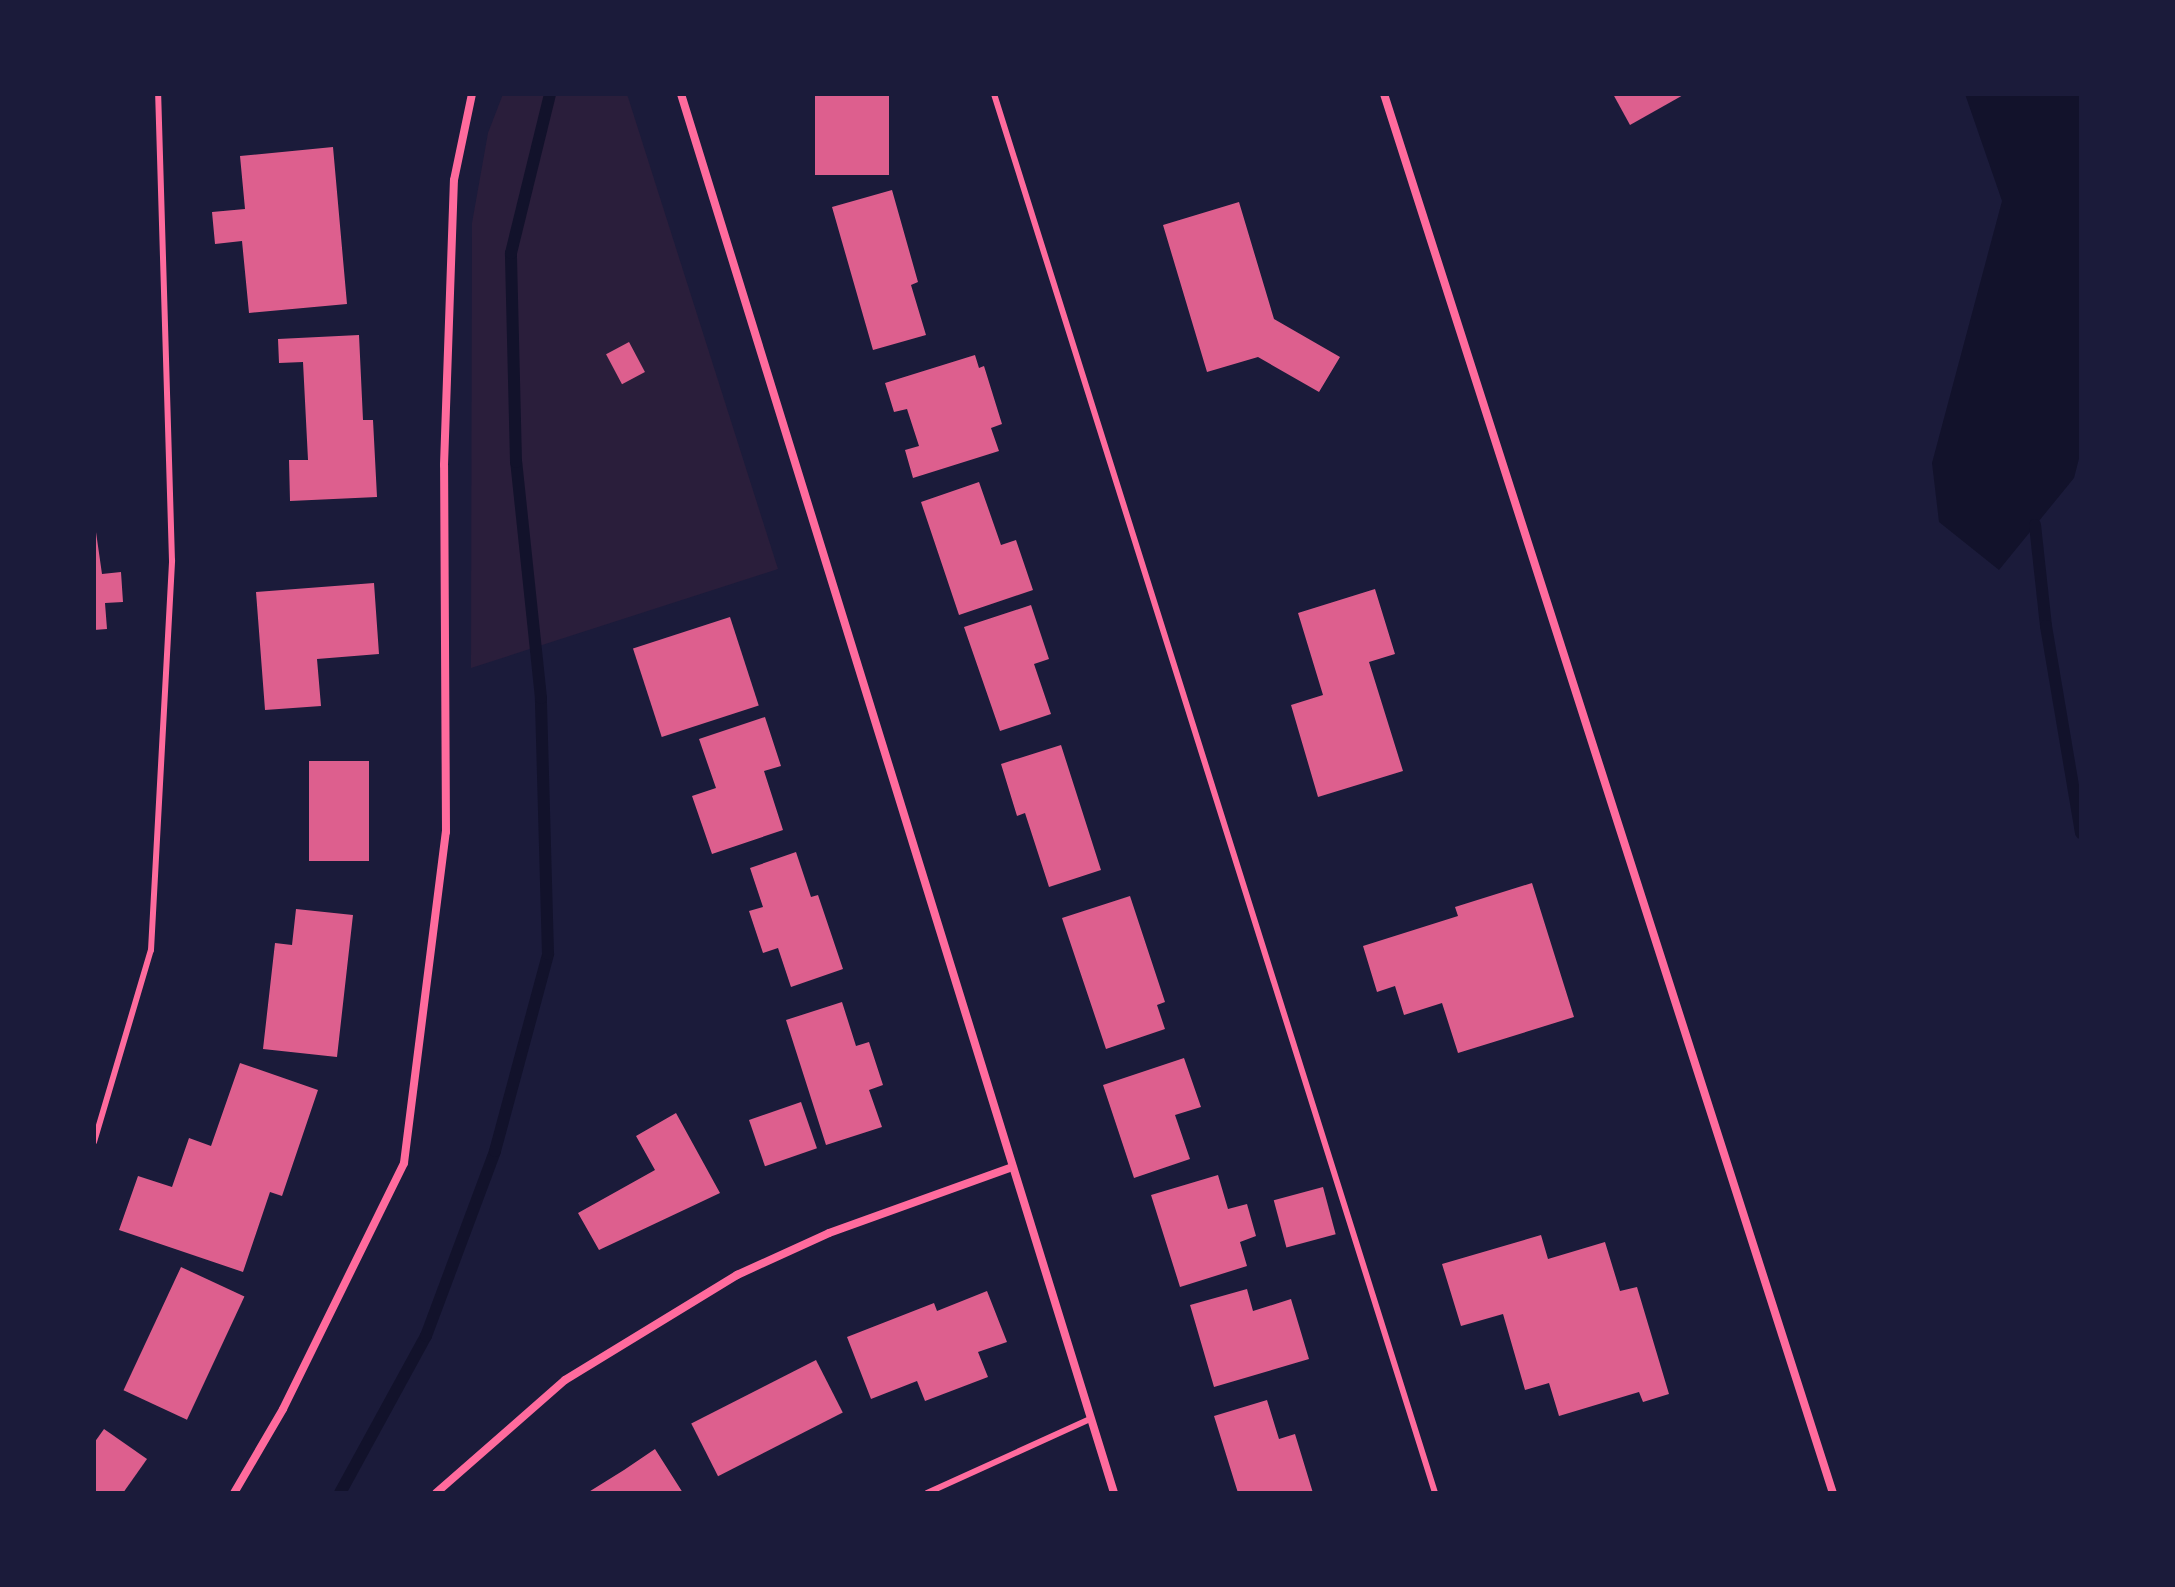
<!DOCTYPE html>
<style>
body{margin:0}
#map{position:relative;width:2175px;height:1587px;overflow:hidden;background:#1b1b3a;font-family:"IBM Plex Sans",sans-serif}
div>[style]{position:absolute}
.green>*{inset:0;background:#2a1e3b}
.water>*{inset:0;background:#12122b}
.stream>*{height:12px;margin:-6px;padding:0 6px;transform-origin:6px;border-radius:6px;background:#12122b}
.building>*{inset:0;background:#dd5f8e;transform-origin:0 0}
.service>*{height:6px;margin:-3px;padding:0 3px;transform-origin:3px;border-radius:3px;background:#ff6b9d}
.minor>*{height:8px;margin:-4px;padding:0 4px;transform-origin:4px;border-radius:4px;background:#ff6b9d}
span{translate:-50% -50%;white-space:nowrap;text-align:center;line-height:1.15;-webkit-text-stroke:6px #1b1b3a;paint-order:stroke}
.frame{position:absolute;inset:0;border:96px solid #1b1b3a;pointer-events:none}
</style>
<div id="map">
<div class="green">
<i style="clip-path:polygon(503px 94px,627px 94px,778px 569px,471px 668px,472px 223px,488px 133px)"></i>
</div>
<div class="water">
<i style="clip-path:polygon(1965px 94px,2081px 94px,2081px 451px,2074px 478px,1999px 570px,1939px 522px,1932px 463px,2002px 201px)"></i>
</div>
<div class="stream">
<i style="left:2035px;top:525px;width:102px;rotate:83.8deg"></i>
<i style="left:2046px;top:626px;width:210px;rotate:80.4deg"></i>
<i style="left:340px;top:1493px;width:179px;rotate:-61.3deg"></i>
<i style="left:426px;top:1336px;width:197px;rotate:-69.5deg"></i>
<i style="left:495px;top:1151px;width:204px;rotate:-74.9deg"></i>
<i style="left:548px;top:954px;width:256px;rotate:-91.6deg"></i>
<i style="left:541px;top:698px;width:237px;rotate:-96deg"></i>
<i style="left:516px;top:462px;width:209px;rotate:-91.4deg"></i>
<i style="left:511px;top:253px;width:164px;rotate:-76.2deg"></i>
</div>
<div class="building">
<i style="left:815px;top:94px;width:74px;height:81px"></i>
<i style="clip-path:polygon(1613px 94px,1685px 94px,1630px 125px)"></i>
<i style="clip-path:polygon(333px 147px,347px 304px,249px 313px,242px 241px,215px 244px,212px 212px,245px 209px,240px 156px)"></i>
<i style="clip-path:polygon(892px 190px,918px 282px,911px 285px,926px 335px,873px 350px,832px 207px)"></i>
<i style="clip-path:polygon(1239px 202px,1274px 319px,1340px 357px,1319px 392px,1258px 357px,1207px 372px,1163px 225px)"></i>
<i style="clip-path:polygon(359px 335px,363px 420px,373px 420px,377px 497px,290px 501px,289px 460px,308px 460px,303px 362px,279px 363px,278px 339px)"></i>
<i style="left:629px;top:342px;width:34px;height:26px;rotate:62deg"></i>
<i style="clip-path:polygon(975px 355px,979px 368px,984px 366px,1002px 424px,991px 428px,999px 451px,913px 478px,905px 450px,919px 446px,907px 409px,894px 412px,885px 383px)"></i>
<i style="clip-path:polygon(979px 482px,1001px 545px,1016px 540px,1033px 590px,959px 615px,921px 502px)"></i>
<i style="clip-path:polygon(94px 518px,102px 574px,121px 572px,123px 602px,105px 603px,107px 629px,94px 630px)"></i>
<i style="clip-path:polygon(374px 583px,379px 654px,317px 659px,321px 706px,265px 710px,256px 592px)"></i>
<i style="clip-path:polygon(1375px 589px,1395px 654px,1369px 662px,1403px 771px,1318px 797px,1291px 705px,1323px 695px,1298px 613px)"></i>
<i style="clip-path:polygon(1031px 605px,1049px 659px,1034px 664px,1051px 714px,1000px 731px,964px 627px)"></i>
<i style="left:730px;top:617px;width:93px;height:102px;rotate:72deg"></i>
<i style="clip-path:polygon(765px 717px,781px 766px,764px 771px,783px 830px,712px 854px,692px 796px,716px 788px,699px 739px)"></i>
<i style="clip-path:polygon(1061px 745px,1101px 870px,1049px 887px,1025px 813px,1017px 816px,1001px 764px)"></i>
<i style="left:309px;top:761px;width:60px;height:100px"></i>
<i style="clip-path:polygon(796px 852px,811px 897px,818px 895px,843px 969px,791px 987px,778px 948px,763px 953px,749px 911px,763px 907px,750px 868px)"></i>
<i style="clip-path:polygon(1532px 883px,1574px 1017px,1458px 1053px,1442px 1003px,1404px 1015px,1395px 986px,1377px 992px,1363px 946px,1458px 916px,1455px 907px)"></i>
<i style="clip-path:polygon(1130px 896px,1165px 1002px,1157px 1005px,1165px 1029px,1106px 1049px,1062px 918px)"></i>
<i style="clip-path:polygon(296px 909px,353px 915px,337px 1057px,263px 1049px,275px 943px,292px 945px)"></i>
<i style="clip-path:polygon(842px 1002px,856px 1046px,869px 1042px,883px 1085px,869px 1090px,882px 1127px,826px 1145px,786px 1020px)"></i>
<i style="clip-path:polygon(1184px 1058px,1201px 1107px,1175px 1115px,1190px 1159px,1134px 1178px,1103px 1085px)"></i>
<i style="clip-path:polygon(240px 1063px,318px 1090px,282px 1196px,270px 1192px,243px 1272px,119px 1230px,138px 1176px,172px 1187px,189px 1138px,211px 1146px)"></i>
<i style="left:801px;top:1102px;width:49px;height:55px;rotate:71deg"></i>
<i style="clip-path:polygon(676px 1113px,720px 1193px,599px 1250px,578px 1213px,655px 1170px,636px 1136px)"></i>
<i style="clip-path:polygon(1218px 1175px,1228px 1209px,1247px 1204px,1256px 1236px,1240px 1242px,1247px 1266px,1180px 1287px,1151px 1195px)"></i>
<i style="left:1323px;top:1187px;width:49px;height:51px;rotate:75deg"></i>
<i style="clip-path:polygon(1541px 1235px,1548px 1259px,1605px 1242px,1620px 1291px,1637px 1287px,1669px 1394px,1643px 1402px,1639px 1392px,1559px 1416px,1549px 1383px,1525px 1390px,1503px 1314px,1461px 1326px,1442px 1264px)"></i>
<i style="left:181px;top:1267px;width:70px;height:136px;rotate:25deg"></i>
<i style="clip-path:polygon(1247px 1289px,1253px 1311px,1291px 1299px,1309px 1359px,1214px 1387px,1190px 1305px)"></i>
<i style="clip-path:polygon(987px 1291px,1007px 1342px,978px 1352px,988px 1377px,925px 1401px,917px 1381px,871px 1399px,847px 1337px,934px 1303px,937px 1311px)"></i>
<i style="left:816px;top:1360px;width:59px;height:140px;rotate:63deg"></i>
<i style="clip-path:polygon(1267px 1400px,1279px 1439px,1295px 1434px,1313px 1493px,1238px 1493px,1214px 1416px)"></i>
<i style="clip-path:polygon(104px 1429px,147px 1459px,123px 1493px,94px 1493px,94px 1443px)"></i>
<i style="clip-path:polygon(655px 1449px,683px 1493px,587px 1493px,624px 1470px)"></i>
</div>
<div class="service">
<i style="left:994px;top:94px;width:1467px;rotate:72.5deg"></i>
<i style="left:94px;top:1142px;width:200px;rotate:-73.5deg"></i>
<i style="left:151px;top:950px;width:390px;rotate:-86.9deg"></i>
<i style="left:172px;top:561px;width:467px;rotate:-91.7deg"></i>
<i style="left:927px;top:1493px;width:179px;rotate:-24.4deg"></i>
</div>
<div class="minor">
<i style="left:681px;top:94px;width:1464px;rotate:72.8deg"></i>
<i style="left:1384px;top:94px;width:1469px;rotate:72.21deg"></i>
<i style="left:234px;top:1493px;width:97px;rotate:-59.7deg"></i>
<i style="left:283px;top:1409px;width:274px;rotate:-63.8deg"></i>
<i style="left:404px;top:1163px;width:334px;rotate:-82.8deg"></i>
<i style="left:446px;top:832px;width:367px;rotate:-90.3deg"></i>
<i style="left:444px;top:465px;width:285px;rotate:-88deg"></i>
<i style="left:454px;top:180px;width:88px;rotate:-78.2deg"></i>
<i style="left:436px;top:1493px;width:171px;rotate:-41.2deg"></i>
<i style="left:565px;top:1380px;width:202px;rotate:-31.4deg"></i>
<i style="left:737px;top:1275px;width:101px;rotate:-24.5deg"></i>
<i style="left:829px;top:1233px;width:195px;rotate:-19.8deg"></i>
</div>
<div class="frame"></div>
</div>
